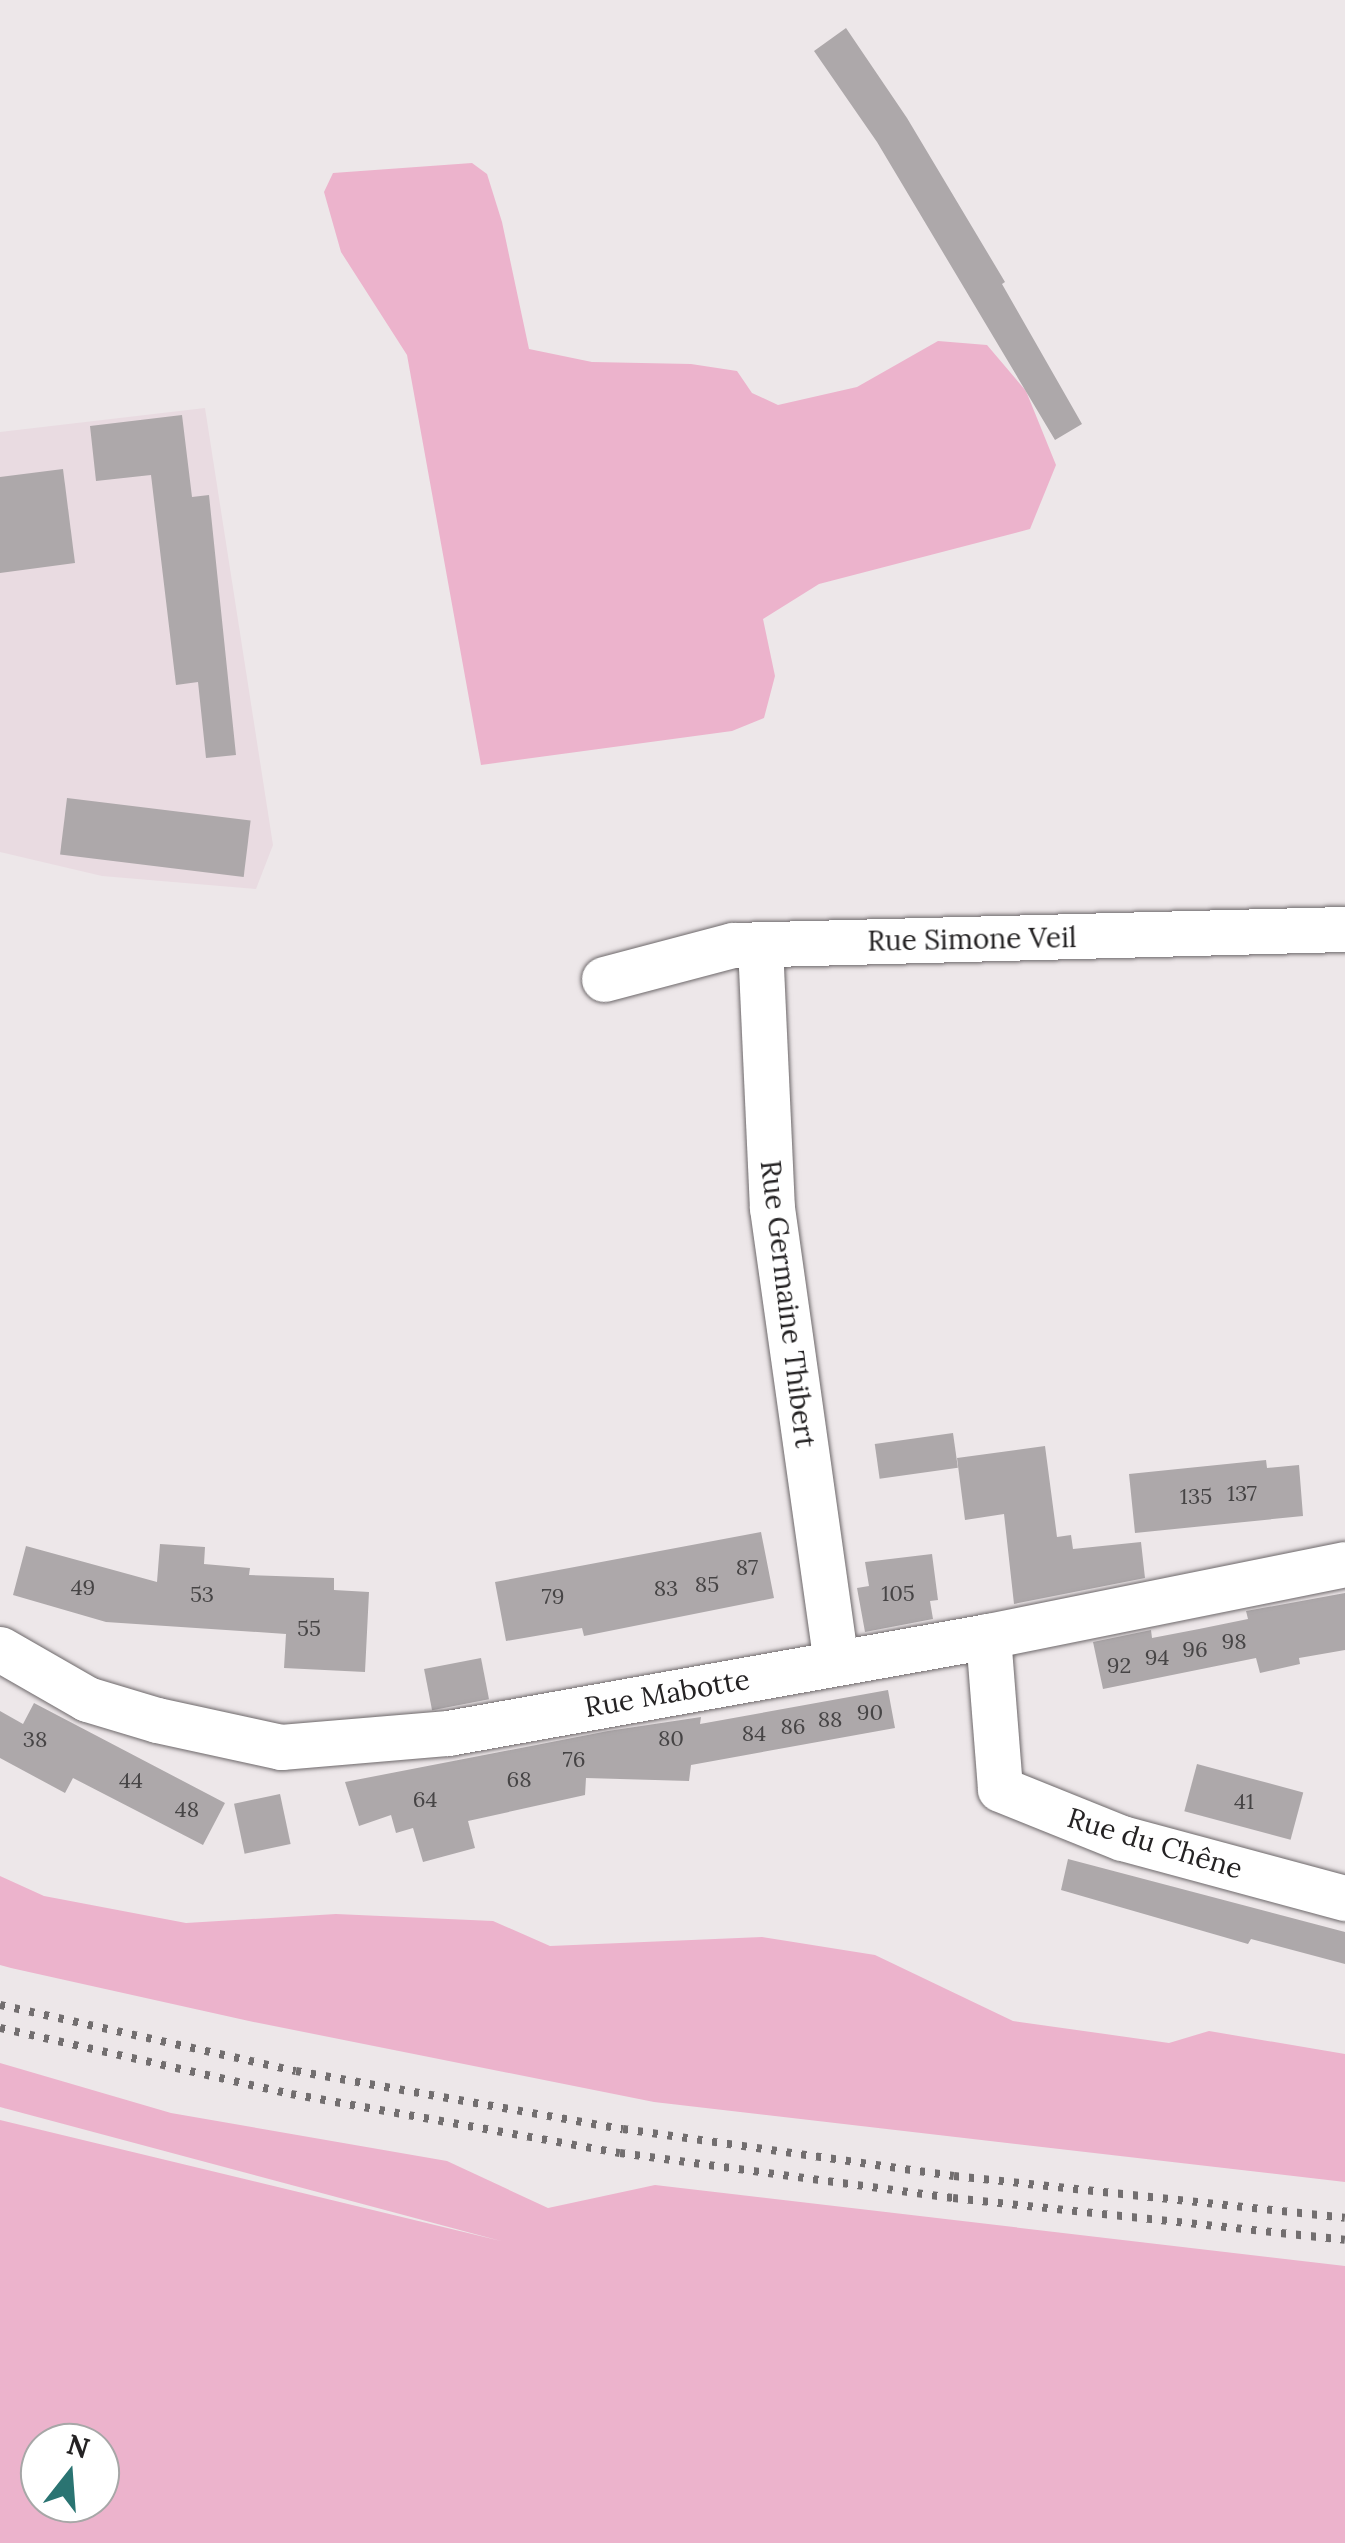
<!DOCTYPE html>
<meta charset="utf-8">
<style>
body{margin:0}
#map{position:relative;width:1345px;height:2543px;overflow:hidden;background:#ede7e9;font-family:Lora,serif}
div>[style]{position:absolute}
.built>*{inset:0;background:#e9dbe1}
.green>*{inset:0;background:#ecb3cc}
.building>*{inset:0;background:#ada8aa;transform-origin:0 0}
.roads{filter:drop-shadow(0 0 2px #6d686a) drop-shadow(0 0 2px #6d686a)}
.minor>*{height:45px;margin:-22.5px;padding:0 22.5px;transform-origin:22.5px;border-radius:22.5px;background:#fff}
.rail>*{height:8px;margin-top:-4px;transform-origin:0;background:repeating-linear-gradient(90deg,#726e6f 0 5px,transparent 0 15px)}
span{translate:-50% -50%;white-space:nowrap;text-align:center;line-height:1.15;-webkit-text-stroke:10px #fff;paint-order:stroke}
.number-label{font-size:22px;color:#464445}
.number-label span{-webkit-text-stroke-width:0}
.street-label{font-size:28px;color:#242223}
.north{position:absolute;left:20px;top:2423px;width:100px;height:100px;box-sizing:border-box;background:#fff;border:2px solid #a7a7a7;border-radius:50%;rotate:17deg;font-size:28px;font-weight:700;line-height:40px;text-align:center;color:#242223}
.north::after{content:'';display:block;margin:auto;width:35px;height:45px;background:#2a7472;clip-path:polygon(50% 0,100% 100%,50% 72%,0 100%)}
</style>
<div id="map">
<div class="built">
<i style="clip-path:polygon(205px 408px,273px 845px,256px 889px,102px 876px,0 852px,0 432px)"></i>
</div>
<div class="green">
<i style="clip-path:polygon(472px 163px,487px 174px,502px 222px,529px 349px,592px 362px,691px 364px,737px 371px,752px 393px,778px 405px,857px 387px,938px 341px,987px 345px,1026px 391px,1056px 465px,1030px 529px,819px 584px,763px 619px,775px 676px,764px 718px,732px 731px,481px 765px,407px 355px,341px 252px,324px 192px,333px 173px)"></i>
<i style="clip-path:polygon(0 1876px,44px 1896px,186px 1923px,336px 1914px,493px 1921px,550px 1946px,762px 1937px,875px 1955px,1013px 2021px,1169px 2043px,1209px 2031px,1345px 2054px,1345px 2182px,654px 2102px,249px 2021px,11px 1968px,0 1965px)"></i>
<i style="clip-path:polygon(evenodd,0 2063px,171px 2113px,447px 2161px,548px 2208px,655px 2185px,1345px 2266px,1345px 2543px,0 2543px,0 2120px,501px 2241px,0 2107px,0 2063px,40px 2443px,100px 2443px,100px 2503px,40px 2503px,40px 2443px)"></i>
</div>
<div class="building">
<i style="clip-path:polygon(846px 28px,907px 118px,1005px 282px,1002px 284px,1082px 424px,1055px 440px,877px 142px,814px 51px)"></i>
<i style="clip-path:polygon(182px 415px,192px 497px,209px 495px,236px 755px,206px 758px,198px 682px,176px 685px,151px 475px,96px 481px,90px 426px)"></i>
<i style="clip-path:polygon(63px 469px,75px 563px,0 573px,0 477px)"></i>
<i style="left:67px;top:798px;width:185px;height:57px;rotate:7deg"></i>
<i style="left:953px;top:1433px;width:35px;height:79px;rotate:82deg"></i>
<i style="clip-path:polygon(1045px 1446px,1057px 1537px,1071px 1535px,1073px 1549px,1141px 1542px,1145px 1578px,1014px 1604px,1004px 1514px,965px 1520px,957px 1458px)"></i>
<i style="clip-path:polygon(1266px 1460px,1267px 1468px,1299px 1465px,1303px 1516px,1135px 1533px,1129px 1474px)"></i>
<i style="clip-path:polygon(761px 1532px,774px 1598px,584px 1636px,582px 1628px,506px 1641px,495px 1582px)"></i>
<i style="clip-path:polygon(160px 1544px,205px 1547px,204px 1564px,250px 1568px,249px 1575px,334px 1578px,334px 1590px,369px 1592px,365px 1672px,284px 1668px,286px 1634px,106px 1622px,13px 1595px,26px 1546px,157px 1582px)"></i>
<i style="clip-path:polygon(932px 1554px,938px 1600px,930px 1601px,933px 1619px,865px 1632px,857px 1588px,869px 1586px,865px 1562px)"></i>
<i style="clip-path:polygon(1345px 1593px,1345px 1650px,1299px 1658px,1300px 1664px,1260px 1673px,1256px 1658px,1103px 1689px,1093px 1642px,1151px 1630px,1152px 1638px,1199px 1629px,1248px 1619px,1246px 1611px)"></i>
<i style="left:481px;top:1658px;width:42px;height:58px;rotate:79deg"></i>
<i style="clip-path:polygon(888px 1690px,895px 1728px,691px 1765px,689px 1781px,586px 1778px,585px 1795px,468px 1821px,475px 1848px,423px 1862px,413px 1828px,396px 1833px,391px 1815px,359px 1826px,345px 1782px,608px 1731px,701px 1717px,700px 1724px)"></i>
<i style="clip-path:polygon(34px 1703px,225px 1803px,203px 1845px,73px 1778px,65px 1793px,0 1758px,0 1711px,23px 1724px)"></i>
<i style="left:1197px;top:1764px;width:110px;height:49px;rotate:15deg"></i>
<i style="left:280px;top:1794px;width:51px;height:47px;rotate:78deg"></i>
<i style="clip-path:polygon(1068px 1859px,1345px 1932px,1345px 1964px,1251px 1939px,1248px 1944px,1061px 1890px)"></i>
</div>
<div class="roads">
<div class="minor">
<i style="left:760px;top:945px;width:263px;rotate:87.4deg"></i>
<i style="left:772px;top:1208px;width:458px;rotate:82deg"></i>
<i style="left:604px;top:979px;width:133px;rotate:-14.8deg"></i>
<i style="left:733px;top:945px;width:612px;rotate:-1.5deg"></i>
<i style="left:988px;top:1636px;width:153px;rotate:85.5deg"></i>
<i style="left:1000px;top:1789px;width:131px;rotate:21.9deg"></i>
<i style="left:1122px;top:1838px;width:231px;rotate:15.1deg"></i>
<i style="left:0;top:1649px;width:100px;rotate:29.9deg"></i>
<i style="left:87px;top:1699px;width:73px;rotate:16.7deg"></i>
<i style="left:157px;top:1720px;width:127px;rotate:12.3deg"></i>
<i style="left:281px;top:1747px;width:168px;rotate:-4.8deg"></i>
<i style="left:448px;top:1733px;width:549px;rotate:-10.18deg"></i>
<i style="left:988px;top:1636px;width:364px;rotate:-11.4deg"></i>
</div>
</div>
<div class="rail">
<i style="left:0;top:2005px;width:303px;rotate:12.6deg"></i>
<i style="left:296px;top:2071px;width:332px;rotate:10.1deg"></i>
<i style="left:623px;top:2129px;width:334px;rotate:8.1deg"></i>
<i style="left:954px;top:2176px;width:393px;rotate:6.1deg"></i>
<i style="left:0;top:2028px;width:298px;rotate:12.8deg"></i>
<i style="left:291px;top:2094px;width:334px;rotate:10.2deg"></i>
<i style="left:620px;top:2153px;width:336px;rotate:7.7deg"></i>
<i style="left:953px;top:2198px;width:394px;rotate:6.1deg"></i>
</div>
<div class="number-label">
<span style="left:1242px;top:1494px">137</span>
<span style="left:1196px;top:1497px">135</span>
<span style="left:747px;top:1568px">87</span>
<span style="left:707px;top:1585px">85</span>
<span style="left:83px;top:1588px">49</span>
<span style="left:666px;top:1589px">83</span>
<span style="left:898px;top:1594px">105</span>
<span style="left:202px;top:1595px">53</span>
<span style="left:553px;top:1597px">79</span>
<span style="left:309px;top:1629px">55</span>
<span style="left:1234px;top:1642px">98</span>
<span style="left:1195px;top:1650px">96</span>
<span style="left:1157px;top:1658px">94</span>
<span style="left:1119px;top:1666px">92</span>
<span style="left:870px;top:1713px">90</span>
<span style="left:830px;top:1720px">88</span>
<span style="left:793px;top:1727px">86</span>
<span style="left:754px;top:1734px">84</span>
<span style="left:671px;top:1739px">80</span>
<span style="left:35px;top:1740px">38</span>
<span style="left:574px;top:1760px">76</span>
<span style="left:519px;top:1780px">68</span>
<span style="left:131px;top:1781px">44</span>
<span style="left:425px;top:1800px">64</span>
<span style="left:1244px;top:1802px">41</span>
<span style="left:187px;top:1810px">48</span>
</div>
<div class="street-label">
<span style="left:972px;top:939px;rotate:-1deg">Rue Simone Veil</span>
<span style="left:788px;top:1304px;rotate:83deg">Rue Germaine Thibert</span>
<span style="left:667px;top:1693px;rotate:-10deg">Rue Mabotte</span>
<span style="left:1155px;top:1843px;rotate:17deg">Rue du Chêne</span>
</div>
<div class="north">N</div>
</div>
